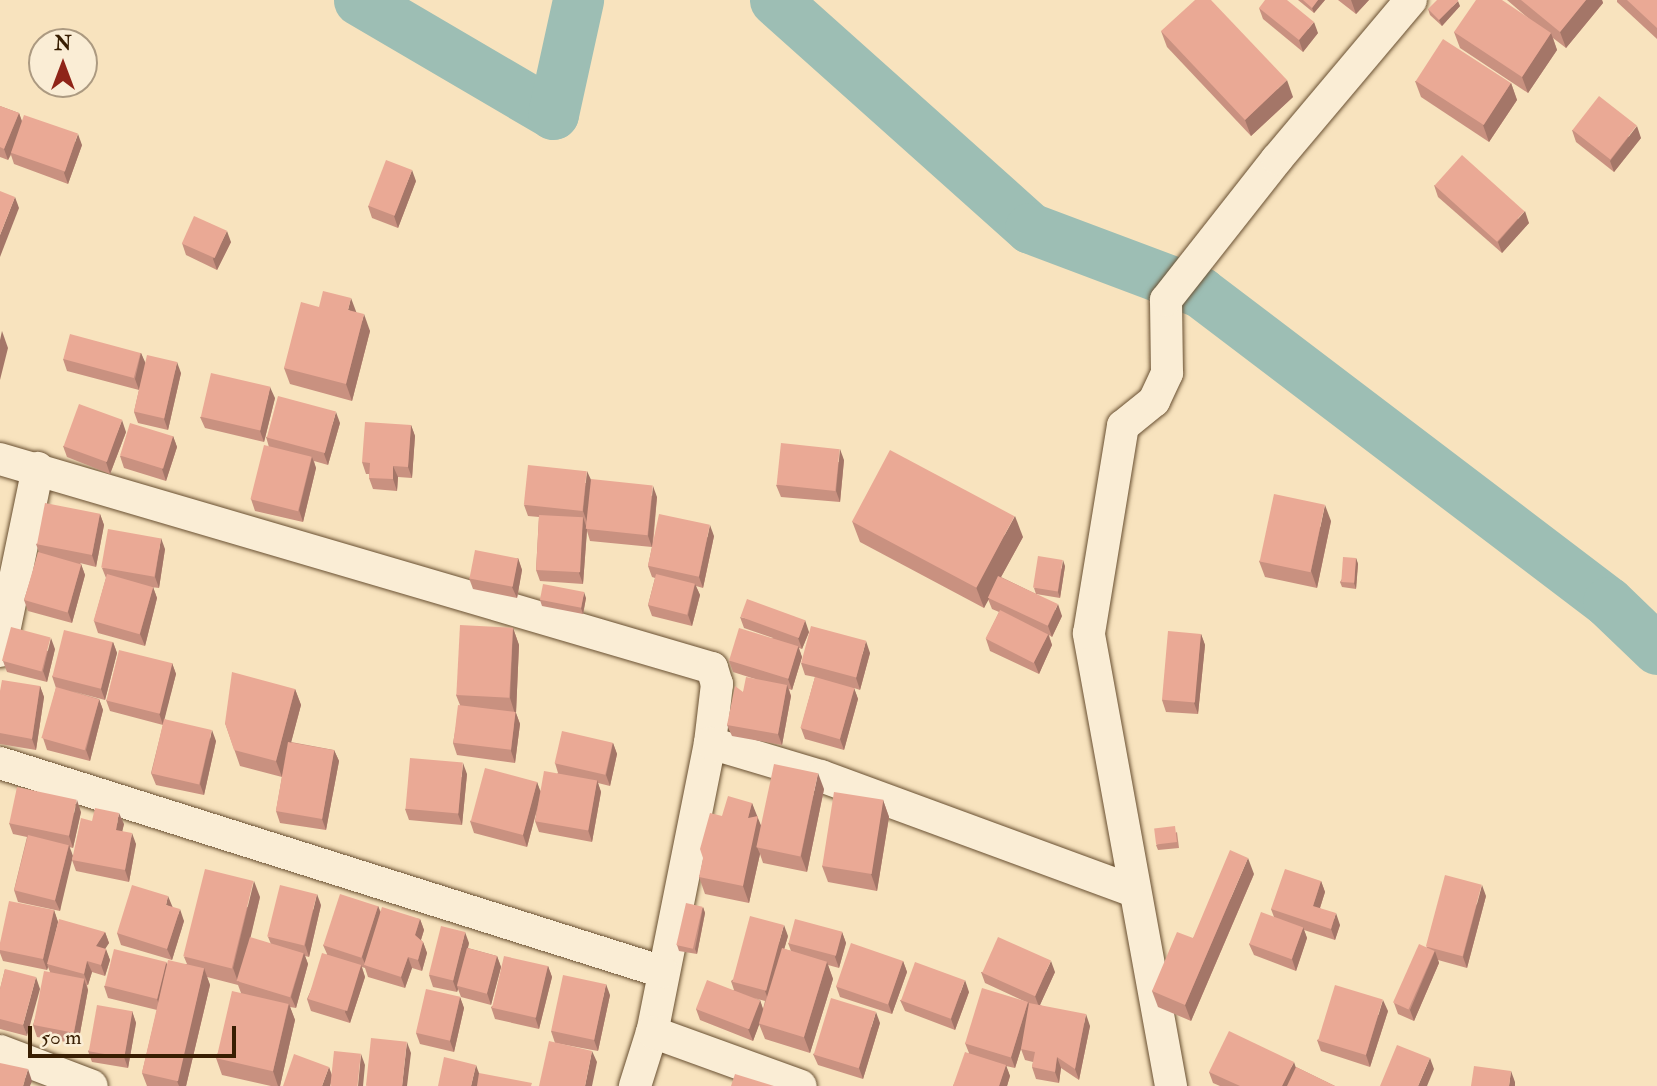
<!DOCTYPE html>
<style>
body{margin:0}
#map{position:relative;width:1657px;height:1086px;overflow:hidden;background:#f8e3be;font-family:"IM FELL Double Pica",serif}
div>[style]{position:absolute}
.river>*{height:51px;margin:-25.5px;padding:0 25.5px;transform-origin:25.5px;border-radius:25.5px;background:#9dbeb4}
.roads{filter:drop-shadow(0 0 2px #684f31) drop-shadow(0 0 2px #684f31)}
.street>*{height:32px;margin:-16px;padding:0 16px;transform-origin:16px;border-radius:16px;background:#faedd5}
.wall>*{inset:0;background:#c99180}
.shaded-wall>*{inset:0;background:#a47668}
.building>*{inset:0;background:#eaa995;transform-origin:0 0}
span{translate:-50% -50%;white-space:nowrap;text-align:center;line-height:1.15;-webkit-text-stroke:6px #faedd5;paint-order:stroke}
.north{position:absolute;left:28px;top:28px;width:70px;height:70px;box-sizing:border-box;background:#faedd5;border:2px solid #ac9a81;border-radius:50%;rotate:0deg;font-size:19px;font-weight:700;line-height:28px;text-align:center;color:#381e02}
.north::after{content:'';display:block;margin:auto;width:24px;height:32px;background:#8f2418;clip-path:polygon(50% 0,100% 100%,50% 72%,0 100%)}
.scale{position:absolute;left:28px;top:1026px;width:208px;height:32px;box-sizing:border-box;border:4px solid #381e02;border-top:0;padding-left:9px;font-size:21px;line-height:24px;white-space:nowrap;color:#381e02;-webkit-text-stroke:5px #faedd5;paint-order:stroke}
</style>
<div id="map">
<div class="river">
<i style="left:359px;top:0;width:225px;rotate:30.4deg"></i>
<i style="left:553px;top:114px;width:117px;rotate:-77.6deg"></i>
<i style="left:775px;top:0;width:342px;rotate:41.8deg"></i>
<i style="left:1030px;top:228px;width:182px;rotate:20.6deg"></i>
<i style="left:1200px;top:292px;width:512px;rotate:37.23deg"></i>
<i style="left:1608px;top:602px;width:68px;rotate:43.8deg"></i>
</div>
<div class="roads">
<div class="street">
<i style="left:0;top:459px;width:742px;rotate:16.36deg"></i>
<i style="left:712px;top:668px;width:17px;rotate:73deg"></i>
<i style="left:717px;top:684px;width:59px;rotate:96.8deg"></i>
<i style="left:710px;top:743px;width:295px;rotate:101.3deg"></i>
<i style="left:652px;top:1032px;width:57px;rotate:107.5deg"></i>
<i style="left:0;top:651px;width:187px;rotate:-78.3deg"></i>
<i style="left:710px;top:743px;width:116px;rotate:16.6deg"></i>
<i style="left:821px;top:776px;width:333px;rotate:20.2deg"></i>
<i style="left:0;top:763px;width:695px;rotate:17.5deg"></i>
<i style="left:652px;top:1032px;width:158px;rotate:19.9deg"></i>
<i style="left:0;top:1051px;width:98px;rotate:20.8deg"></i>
<i style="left:1171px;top:1086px;width:460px;rotate:-100.3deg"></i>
<i style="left:1089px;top:633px;width:210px;rotate:-80.7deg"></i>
<i style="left:1123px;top:426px;width:40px;rotate:-39deg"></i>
<i style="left:1154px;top:401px;width:31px;rotate:-65deg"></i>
<i style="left:1167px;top:373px;width:73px;rotate:-90.8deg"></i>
<i style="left:1166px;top:300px;width:179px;rotate:-51.8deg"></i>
<i style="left:1277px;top:159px;width:208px;rotate:-49.9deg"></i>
</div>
</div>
<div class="wall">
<i style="clip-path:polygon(1298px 0,1325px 0,1314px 13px)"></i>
<i style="clip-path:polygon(1338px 0,1369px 0,1356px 14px)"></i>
<i style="clip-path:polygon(1507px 0,1602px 0,1603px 3px,1566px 48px,1553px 38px,1557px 50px,1528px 93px,1460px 48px,1454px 32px,1528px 18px)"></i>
<i style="clip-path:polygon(1617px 0,1657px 0,1657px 39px,1617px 2px)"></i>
<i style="clip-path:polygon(1460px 6px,1442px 26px,1430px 15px,1428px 9px)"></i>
<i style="clip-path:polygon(1259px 8px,1318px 33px,1303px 52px,1263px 19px)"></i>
<i style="clip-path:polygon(1161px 31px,1293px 97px,1251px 136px,1167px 47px)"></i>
<i style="clip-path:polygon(1415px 81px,1511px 83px,1517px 100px,1489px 142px,1421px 97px)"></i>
<i style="clip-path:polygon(0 106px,19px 113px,22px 121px,82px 145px,68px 184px,14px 164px,11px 155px,8px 160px,0 157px)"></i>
<i style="clip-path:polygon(1572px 130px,1641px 138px,1614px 172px,1576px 142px)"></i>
<i style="clip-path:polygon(416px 181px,398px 228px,372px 218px,368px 206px)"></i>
<i style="clip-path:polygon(1434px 185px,1529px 223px,1502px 253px,1438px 197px)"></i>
<i style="clip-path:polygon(231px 242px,217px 270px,186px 255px,182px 243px)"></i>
<i style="clip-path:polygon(319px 307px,356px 312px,370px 331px,352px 401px,290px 384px,284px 368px)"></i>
<i style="clip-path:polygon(141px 353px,145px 364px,181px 373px,168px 430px,138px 423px,134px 412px,139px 390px,67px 371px,63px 359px)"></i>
<i style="clip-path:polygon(275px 398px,264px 442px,205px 428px,200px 417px)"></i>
<i style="clip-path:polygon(340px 423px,328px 465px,314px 461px,316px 468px,303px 522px,255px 511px,251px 499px,269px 447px,266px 437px)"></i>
<i style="clip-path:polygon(411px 425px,415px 436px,412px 478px,398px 477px,397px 491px,373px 489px,369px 478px,369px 474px,366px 474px,362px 462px)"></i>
<i style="clip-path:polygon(126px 432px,110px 474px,67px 457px,63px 446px)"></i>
<i style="clip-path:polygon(173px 436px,177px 447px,166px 481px,124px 468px,120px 456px)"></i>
<i style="clip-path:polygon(844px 460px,840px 502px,781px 497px,776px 485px)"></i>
<i style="clip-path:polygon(591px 481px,657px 497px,653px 546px,714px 536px,703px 588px,696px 586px,700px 595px,692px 626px,652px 616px,648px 605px,655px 578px,652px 577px,648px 566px,652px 547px,590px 541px,587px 531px,583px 584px,540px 581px,536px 570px,539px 517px,528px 516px,524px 505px)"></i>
<i style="clip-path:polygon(100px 514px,104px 525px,96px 567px,80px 563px,81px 564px,85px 575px,72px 623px,28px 611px,24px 600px,39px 552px,36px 544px)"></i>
<i style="clip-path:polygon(852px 521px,1023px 537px,1001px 577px,1036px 594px,1034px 588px,1065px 566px,1060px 598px,1036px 594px,1062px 616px,1052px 637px,1049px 635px,1052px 645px,1039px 674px,990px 651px,986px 639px,999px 612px,992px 609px,988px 599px,984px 608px,860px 542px)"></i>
<i style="clip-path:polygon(1331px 521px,1317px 588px,1265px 577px,1259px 561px)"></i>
<i style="clip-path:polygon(165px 549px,159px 588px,151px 587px,153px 587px,157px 598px,145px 646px,98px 633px,94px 621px,106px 578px,102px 568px)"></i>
<i style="clip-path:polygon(518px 558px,522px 570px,517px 598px,473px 589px,469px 578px)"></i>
<i style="clip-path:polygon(1356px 558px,1358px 564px,1356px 589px,1342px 587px,1340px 582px)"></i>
<i style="clip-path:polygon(586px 598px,583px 614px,542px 606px,540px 600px)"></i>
<i style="clip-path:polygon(740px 617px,809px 632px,802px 649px,799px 648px,802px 657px,792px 690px,789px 689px,791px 696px,782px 745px,732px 736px,727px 725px,743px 692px,755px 679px,733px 672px,729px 661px,773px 638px,744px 628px)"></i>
<i style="clip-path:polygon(513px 628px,519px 645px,516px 713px,520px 724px,515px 763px,457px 755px,453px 743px,460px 705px,456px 695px)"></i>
<i style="clip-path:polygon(1201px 634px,1205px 645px,1198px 714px,1166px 712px,1162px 700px)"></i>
<i style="clip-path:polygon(113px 642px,117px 653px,105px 700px,71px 691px,99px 699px,103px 710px,90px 761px,47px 750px,43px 738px,56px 688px,52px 676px)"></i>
<i style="clip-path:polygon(55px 649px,47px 682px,7px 672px,3px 661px)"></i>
<i style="clip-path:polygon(870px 653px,860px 690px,854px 688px,858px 699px,844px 750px,805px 739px,801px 728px,815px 677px,805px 675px,801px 663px)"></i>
<i style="clip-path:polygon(172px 663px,176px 674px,164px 719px,216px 741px,204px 795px,156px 785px,151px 773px,163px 725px,110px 711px,106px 700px)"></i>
<i style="clip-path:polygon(40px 686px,44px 697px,36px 750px,0 744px,0 691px)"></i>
<i style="clip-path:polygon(295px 689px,301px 705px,291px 742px,334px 750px,339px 761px,326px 830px,280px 823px,276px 811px,282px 777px,240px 766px,225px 723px)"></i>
<i style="clip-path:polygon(613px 743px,617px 754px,610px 786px,598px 783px,601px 792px,592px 842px,539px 832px,535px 821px,537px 810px,527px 847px,474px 833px,470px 821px,537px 782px,540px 791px,558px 773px,555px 763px)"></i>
<i style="clip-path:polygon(467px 774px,462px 825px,409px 820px,405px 809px)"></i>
<i style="clip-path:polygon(824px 789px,807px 872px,763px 863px,760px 854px,749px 903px,705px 894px,699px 877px,722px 816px,752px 803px,756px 816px,761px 826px)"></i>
<i style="clip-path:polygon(883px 800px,889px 817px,877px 891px,828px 882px,822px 866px)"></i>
<i style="clip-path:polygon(81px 812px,73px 848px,69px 847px,60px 911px,18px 902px,14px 890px,27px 837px,13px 834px,9px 823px)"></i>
<i style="clip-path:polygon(92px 821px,124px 824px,122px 831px,136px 844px,129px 882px,76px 871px,72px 860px)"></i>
<i style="clip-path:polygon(1177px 832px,1179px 848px,1158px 850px,1156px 845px)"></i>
<i style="clip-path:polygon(1254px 874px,1191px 1021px,1158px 1007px,1152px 991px,1193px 938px)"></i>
<i style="clip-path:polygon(1321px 881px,1325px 892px,1320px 908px,1340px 925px,1335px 940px,1304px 930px,1307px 938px,1296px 971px,1254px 955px,1249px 944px,1274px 917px,1271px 909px)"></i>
<i style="clip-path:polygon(1486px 896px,1467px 968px,1438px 960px,1439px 963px,1414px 1021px,1398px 1014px,1394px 1003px,1426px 948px)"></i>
<i style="clip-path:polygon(260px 897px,250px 938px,271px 944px,268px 937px,321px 905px,309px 957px,305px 956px,308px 964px,296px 1008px,290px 1007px,295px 1020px,280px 1086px,271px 1086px,222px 1075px,216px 1058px,241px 993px,238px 985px,207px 977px,210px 985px,186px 1086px,147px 1086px,142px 1073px,157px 1010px,108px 998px,104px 986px,166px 962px,167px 965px,187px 964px,184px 957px)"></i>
<i style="clip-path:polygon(378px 906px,381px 912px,420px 919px,424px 930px,421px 940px,423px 942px,427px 953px,422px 971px,412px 968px,405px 988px,368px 977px,365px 968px,362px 967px,365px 977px,350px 1023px,311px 1011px,307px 999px,327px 954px,323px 945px)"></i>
<i style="clip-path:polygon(172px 907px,184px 921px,172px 960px,121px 945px,117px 933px)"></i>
<i style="clip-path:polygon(703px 907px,705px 913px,697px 954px,679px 951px,677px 945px)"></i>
<i style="clip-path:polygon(54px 910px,58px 922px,55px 935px,105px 932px,109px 943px,105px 948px,110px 960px,105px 976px,92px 972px,88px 985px,87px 985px,88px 990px,78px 1044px,37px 1037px,33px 1025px,50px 972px,48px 967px,47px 970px,3px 961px,0 953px,0 943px)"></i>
<i style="clip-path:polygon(evenodd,842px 932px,846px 943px,839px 968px,828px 965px,833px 979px,810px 1053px,765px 1039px,759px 1024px,753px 1041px,700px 1020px,696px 1009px,734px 990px,731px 981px,788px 936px,784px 949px,791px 951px,788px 943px,842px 932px,754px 998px,765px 1001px,763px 1009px,760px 1000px,754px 998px)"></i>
<i style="clip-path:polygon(469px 943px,468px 948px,497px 956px,501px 967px,491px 1005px,461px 997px,458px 989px,457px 992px,433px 987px,429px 975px)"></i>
<i style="clip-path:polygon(903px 961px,907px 972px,892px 1014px,840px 997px,836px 986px)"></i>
<i style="clip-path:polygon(548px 966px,552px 977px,539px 1029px,495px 1019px,491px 1007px)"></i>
<i style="clip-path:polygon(5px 969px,27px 1036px,0 1029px,0 989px)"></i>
<i style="clip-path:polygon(981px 972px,1055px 972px,1040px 1005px,1090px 1026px,1079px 1080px,1061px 1068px,1059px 1083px,1036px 1079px,1032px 1067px,1033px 1062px,1025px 1060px,1021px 1049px,1015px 1068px,1006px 1066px,1010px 1076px,1007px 1086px,953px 1086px,969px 1053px,965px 1043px,1026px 1002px,985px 983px)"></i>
<i style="clip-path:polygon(969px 992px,955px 1030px,905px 1011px,900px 1000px)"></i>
<i style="clip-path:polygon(610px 995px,598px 1051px,555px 1043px,551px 1031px)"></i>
<i style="clip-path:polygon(460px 997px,464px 1008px,454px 1052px,420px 1044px,416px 1033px)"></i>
<i style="clip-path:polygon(132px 1011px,136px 1023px,128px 1068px,92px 1062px,88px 1051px)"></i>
<i style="clip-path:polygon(1388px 1011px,1370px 1067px,1321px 1051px,1317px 1040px)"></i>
<i style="clip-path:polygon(880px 1023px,863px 1079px,818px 1065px,813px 1054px)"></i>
<i style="clip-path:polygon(1296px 1067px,1335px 1086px,1220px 1086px,1213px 1083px,1209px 1072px)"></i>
</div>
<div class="shaded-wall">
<i style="clip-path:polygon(1318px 0,1325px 0,1314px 13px,1312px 8px)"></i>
<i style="clip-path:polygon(1351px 0,1369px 0,1356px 14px)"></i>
<i style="clip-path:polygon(1586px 0,1602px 0,1603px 3px,1566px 48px,1560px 32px)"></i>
<i style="clip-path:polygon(1458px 1px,1460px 6px,1442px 26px,1439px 20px)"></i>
<i style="clip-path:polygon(1314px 22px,1318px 33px,1303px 52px,1299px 40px)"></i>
<i style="clip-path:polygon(1551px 33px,1557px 50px,1528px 93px,1522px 77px)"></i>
<i style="clip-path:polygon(1287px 80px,1293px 97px,1251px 136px,1245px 120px)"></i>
<i style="clip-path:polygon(1511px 83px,1517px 100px,1489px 142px,1483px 125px)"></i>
<i style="clip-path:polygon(19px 113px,23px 125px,8px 160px,4px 149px)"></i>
<i style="clip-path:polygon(1637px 126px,1641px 138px,1614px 172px,1610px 161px)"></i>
<i style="clip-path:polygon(78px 134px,82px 145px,68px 184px,64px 173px)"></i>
<i style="clip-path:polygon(412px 170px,416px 181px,398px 228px,394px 216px)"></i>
<i style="clip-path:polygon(15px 197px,19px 208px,0 257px,0 235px)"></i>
<i style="clip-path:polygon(1525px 211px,1529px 223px,1502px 253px,1498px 242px)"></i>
<i style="clip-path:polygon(227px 231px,231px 242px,217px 270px,213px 259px)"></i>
<i style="clip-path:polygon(351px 298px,357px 314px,348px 310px)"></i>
<i style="clip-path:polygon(364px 314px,370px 331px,352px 401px,346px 384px)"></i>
<i style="clip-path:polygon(2px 331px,8px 348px,0 380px,0 340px)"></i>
<i style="clip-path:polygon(141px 353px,146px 364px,139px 390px,135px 379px)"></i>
<i style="clip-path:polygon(177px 362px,181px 373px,168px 430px,164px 419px)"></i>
<i style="clip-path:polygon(270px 387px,275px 398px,264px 442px,260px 431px)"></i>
<i style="clip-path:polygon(336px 412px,340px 423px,328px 465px,324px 454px)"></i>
<i style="clip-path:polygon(122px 420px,126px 432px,110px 474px,106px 462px)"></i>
<i style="clip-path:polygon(411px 425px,415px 436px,412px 478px,408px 467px)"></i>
<i style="clip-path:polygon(173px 436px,177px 447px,166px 481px,162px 469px)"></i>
<i style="clip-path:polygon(840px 449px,844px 460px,840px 502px,836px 491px)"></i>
<i style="clip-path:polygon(312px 457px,316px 468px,303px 522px,299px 510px)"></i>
<i style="clip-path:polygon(393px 466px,398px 477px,397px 491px,393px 479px)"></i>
<i style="clip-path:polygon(587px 471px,592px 482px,587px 522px,583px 511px)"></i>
<i style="clip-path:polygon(653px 486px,657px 497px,652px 547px,648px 536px)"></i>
<i style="clip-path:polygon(1325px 505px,1331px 521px,1317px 588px,1311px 571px)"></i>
<i style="clip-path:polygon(100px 514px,104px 525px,96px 567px,92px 555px)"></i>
<i style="clip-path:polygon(1015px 516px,1023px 537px,984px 608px,976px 587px)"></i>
<i style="clip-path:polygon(583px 517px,587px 529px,583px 584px,579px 573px)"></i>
<i style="clip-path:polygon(710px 525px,714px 536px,703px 588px,699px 577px)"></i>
<i style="clip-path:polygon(161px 538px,165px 549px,159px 588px,155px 577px)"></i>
<i style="clip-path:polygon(518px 558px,522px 570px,517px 598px,512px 587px)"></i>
<i style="clip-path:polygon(1356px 558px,1358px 564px,1356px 589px,1354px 583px)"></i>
<i style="clip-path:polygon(1063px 560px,1065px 566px,1060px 598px,1058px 592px)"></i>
<i style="clip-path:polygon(81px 564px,85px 575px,72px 623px,68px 612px)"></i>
<i style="clip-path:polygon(695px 584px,700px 595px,692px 626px,688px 615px)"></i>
<i style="clip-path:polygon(153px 587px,157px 598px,145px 646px,140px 634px)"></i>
<i style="clip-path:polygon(584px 592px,586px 598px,583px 614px,581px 608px)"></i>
<i style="clip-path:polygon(1058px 604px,1062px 616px,1052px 637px,1048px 626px)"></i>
<i style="clip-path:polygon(805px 620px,809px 632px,802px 649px,798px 638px)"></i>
<i style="clip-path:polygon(513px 628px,519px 645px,516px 713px,520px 724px,515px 763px,511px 751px,515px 714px,510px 698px)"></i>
<i style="clip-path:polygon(1048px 634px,1052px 645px,1039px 674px,1034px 662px)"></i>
<i style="clip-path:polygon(1201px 634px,1205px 645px,1198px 714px,1194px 703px)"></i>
<i style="clip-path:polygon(51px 638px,55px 649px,47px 682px,43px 671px)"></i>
<i style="clip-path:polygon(866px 641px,870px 653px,860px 690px,856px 678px)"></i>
<i style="clip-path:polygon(113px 642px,117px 653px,105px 700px,101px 689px)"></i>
<i style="clip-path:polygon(798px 646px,802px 657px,792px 690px,788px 679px)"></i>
<i style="clip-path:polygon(172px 663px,176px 674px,163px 725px,159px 713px)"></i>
<i style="clip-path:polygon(787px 685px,791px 696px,782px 745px,778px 734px)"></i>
<i style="clip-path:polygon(40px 686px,44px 697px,36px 750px,32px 739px)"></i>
<i style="clip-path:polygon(854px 688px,858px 699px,844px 750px,840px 739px)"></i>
<i style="clip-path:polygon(295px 689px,301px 705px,282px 777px,276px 761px)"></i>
<i style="clip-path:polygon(99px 699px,103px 710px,90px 761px,86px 750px)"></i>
<i style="clip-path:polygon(212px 730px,216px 741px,204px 795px,200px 784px)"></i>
<i style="clip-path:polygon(613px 743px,617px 754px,610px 786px,606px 775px)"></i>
<i style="clip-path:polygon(334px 750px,339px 761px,326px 830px,322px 819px)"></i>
<i style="clip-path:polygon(463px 763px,467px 774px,462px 825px,458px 814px)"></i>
<i style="clip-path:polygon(818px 773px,824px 789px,807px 872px,801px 856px)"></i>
<i style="clip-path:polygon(597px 780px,601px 792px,592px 842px,588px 830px)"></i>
<i style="clip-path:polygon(537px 782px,541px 793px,527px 847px,523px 835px)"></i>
<i style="clip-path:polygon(77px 800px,81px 812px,73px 848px,69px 836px)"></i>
<i style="clip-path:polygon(883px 800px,889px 817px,877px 891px,871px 874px)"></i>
<i style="clip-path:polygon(752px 803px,764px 833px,757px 847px,760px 854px,749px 903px,743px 886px,748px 818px)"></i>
<i style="clip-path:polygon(119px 813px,124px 824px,120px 841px,116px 830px)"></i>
<i style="clip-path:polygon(132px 833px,136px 844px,129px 882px,125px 870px)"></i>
<i style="clip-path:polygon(69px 845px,73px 856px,60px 911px,55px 900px)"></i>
<i style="clip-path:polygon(1248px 858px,1254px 874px,1191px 1021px,1185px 1005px)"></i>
<i style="clip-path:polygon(254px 881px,260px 897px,240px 982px,238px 982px,233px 968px)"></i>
<i style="clip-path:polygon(1321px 881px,1325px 892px,1317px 917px,1313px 906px)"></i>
<i style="clip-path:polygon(1482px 885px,1486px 896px,1467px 968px,1463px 957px)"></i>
<i style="clip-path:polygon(317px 894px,321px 905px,309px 957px,305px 945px)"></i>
<i style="clip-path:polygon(168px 896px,173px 908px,166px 905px)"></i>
<i style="clip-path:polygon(378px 906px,382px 917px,366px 966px,362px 957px)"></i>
<i style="clip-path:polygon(703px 907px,705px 913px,697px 954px,695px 949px)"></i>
<i style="clip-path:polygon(180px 909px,184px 921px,172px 960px,167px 949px)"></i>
<i style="clip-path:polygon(54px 910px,58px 922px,48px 965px,47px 964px,48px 967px,47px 970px,43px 959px)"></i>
<i style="clip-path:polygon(1336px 913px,1340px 925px,1335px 940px,1331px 929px)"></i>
<i style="clip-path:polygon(420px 919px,424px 930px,419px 946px,415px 935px)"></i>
<i style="clip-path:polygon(784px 925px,788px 936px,769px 1002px,765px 991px)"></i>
<i style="clip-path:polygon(1303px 927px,1307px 938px,1296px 971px,1292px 959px)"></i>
<i style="clip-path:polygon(105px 932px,109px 943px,100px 957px,96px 946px)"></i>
<i style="clip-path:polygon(465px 932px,469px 943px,458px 986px,457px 986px,458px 989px,457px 992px,453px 981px)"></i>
<i style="clip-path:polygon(842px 932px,846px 943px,839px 968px,835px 957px)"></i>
<i style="clip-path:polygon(423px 942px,427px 953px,422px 971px,418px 960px)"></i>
<i style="clip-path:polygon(106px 949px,110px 960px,105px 976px,101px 965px)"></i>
<i style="clip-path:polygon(1435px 951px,1439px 963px,1414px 1021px,1410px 1010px)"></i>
<i style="clip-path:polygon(304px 953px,308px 964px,296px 1008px,291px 997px)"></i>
<i style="clip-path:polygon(497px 956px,501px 967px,491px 1005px,487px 993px)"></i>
<i style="clip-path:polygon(408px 957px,412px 968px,405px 988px,401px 977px)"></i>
<i style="clip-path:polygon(87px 961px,92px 972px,88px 985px,84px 974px)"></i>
<i style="clip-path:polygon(903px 961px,907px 972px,892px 1014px,888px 1003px)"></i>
<i style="clip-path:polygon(1051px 961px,1055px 972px,1039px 1007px,1035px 996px)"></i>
<i style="clip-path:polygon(166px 962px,170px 973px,161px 1011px,157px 999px)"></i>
<i style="clip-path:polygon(827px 962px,833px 979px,810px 1053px,804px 1037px)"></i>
<i style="clip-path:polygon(361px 965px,365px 977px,350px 1023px,345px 1012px)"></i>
<i style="clip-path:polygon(548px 966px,552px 977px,539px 1029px,535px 1017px)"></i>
<i style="clip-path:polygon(204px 968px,210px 985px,186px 1086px,179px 1086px,177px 1081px)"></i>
<i style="clip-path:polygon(36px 977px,40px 989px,27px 1036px,23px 1025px)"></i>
<i style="clip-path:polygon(84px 979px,88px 990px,78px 1044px,74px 1033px)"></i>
<i style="clip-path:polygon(965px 980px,969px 992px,955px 1030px,951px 1019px)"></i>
<i style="clip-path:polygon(606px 984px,610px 995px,598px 1051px,594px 1040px)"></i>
<i style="clip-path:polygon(460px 997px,464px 1008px,454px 1052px,450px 1041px)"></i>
<i style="clip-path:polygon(760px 1000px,764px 1012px,753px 1041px,748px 1029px)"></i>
<i style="clip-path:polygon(1383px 1000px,1388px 1011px,1370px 1067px,1366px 1055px)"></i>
<i style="clip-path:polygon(1028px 1002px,1032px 1013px,1015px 1068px,1011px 1057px)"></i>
<i style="clip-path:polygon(289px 1004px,295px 1020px,280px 1086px,278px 1086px,273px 1071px)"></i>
<i style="clip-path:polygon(132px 1011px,136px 1023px,128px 1068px,124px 1057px)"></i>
<i style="clip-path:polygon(876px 1012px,880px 1023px,863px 1079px,859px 1068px)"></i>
<i style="clip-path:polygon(1086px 1014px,1090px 1026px,1079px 1080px,1075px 1069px)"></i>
<i style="clip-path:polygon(407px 1042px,411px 1053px,407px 1086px,402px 1086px)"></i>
<i style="clip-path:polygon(592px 1051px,597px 1062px,592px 1086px,585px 1086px)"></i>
<i style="clip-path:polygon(361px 1054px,365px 1065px,363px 1086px,358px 1086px)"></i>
<i style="clip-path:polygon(1057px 1057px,1061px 1068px,1059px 1083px,1055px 1072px)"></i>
<i style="clip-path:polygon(1430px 1058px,1434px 1069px,1427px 1086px,1418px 1086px)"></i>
<i style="clip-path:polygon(1294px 1062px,1298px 1074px,1292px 1086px,1282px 1086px)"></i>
<i style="clip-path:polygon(476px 1065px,480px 1076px,478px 1086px,471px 1086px)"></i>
<i style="clip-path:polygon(1006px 1065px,1010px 1076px,1007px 1086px,999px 1086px)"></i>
<i style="clip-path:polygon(329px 1067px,333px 1078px,330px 1086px,322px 1086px)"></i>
<i style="clip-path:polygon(28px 1069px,32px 1081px,30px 1086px,23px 1086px)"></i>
<i style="clip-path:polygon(1511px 1071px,1515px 1082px,1515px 1086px,1509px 1086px)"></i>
</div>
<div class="building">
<i style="clip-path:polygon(1195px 0,1211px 0,1287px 80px,1245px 120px,1161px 31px)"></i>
<i style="clip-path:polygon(1265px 0,1287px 0,1314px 22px,1299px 40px,1259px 8px)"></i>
<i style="clip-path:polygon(1303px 0,1318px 0,1312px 8px)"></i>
<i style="clip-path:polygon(1437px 0,1458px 0,1458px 1px,1439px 20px,1428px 9px)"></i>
<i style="clip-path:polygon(1476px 0,1502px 0,1551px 33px,1522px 77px,1454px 32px)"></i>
<i style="clip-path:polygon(1521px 0,1586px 0,1560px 32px)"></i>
<i style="clip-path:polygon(1627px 0,1657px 0,1657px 28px)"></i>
<i style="left:1443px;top:39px;width:81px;height:50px;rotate:33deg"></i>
<i style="left:1599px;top:96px;width:48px;height:43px;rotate:38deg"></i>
<i style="clip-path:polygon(0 106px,19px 113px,4px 149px,0 147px)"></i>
<i style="left:24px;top:115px;width:57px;height:40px;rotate:19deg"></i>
<i style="left:1462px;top:155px;width:84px;height:41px;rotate:42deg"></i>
<i style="left:386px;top:160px;width:28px;height:49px;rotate:21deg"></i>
<i style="clip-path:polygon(0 191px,15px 197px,0 235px)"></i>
<i style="left:194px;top:216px;width:36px;height:30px;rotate:24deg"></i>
<i style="clip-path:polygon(323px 291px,351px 298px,348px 310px,364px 314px,346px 384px,284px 368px,301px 302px,319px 307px)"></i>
<i style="left:70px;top:334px;width:73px;height:26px;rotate:15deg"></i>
<i style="left:147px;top:355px;width:31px;height:58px;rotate:13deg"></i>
<i style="left:211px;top:373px;width:61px;height:45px;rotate:13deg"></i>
<i style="left:278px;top:396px;width:60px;height:43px;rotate:15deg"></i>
<i style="left:79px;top:404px;width:46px;height:45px;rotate:20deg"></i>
<i style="clip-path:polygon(365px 422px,411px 425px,408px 467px,393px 466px,393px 479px,369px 478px,370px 463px,362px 462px)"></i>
<i style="left:130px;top:423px;width:45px;height:34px;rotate:17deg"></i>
<i style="left:781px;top:443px;width:59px;height:42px;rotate:6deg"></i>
<i style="left:264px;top:445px;width:49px;height:56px;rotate:14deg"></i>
<i style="left:890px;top:450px;width:141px;height:81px;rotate:28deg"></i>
<i style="left:528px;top:465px;width:59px;height:40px;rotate:6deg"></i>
<i style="left:591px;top:479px;width:62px;height:50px;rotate:6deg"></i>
<i style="left:1274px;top:494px;width:52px;height:69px;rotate:12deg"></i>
<i style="left:45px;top:503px;width:56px;height:42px;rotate:11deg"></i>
<i style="left:659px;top:514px;width:52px;height:53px;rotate:12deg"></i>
<i style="left:539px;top:515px;width:44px;height:55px;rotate:3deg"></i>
<i style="left:108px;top:529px;width:54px;height:39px;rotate:10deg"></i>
<i style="left:475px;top:550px;width:44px;height:29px;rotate:11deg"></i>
<i style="left:38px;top:552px;width:45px;height:50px;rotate:16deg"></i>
<i style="left:1038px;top:556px;width:25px;height:32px;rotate:9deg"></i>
<i style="left:1343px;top:557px;width:13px;height:25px;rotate:4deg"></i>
<i style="left:107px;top:574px;width:48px;height:49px;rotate:16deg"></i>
<i style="left:656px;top:574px;width:40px;height:32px;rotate:14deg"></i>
<i style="left:998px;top:576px;width:66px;height:24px;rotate:25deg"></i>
<i style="left:543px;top:584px;width:42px;height:16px;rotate:11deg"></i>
<i style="left:747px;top:599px;width:62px;height:19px;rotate:20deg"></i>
<i style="left:1000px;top:610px;width:54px;height:32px;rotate:27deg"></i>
<i style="left:460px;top:625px;width:53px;height:70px;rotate:3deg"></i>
<i style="left:811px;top:626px;width:57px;height:38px;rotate:15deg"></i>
<i style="left:11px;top:627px;width:41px;height:35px;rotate:15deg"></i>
<i style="left:739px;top:628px;width:62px;height:34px;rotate:17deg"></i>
<i style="left:64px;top:630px;width:50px;height:48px;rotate:14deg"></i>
<i style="left:1168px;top:631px;width:33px;height:69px;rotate:5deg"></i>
<i style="left:119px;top:650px;width:55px;height:52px;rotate:14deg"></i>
<i style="clip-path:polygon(232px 672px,295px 689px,276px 761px,234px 750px,225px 723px)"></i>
<i style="clip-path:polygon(746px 677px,787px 685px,778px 734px,727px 725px,735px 686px,743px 692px)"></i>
<i style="left:815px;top:677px;width:41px;height:53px;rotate:16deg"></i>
<i style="clip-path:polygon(2px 680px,40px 686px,32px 739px,0 733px,0 691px)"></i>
<i style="left:56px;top:687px;width:45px;height:53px;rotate:16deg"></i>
<i style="left:458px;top:705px;width:58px;height:38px;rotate:7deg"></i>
<i style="left:164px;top:719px;width:49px;height:56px;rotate:13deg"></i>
<i style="left:562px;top:731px;width:52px;height:33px;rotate:13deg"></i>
<i style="left:288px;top:742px;width:47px;height:70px;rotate:10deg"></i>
<i style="left:410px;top:758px;width:53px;height:51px;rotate:5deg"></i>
<i style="left:774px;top:764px;width:45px;height:85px;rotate:12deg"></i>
<i style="left:485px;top:768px;width:54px;height:55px;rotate:15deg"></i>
<i style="left:544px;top:771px;width:54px;height:51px;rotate:10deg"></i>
<i style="left:17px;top:787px;width:61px;height:37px;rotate:12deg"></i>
<i style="left:834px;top:792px;width:50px;height:75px;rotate:9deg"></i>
<i style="clip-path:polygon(728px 796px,752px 803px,748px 818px,758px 816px,743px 886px,699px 877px,703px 858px,700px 849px,710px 813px,722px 816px)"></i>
<i style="clip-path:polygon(95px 808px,119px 813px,116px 830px,132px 833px,125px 870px,72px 860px,81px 818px,92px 821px)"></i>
<i style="left:1175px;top:826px;width:16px;height:21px;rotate:83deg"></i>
<i style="left:28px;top:835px;width:42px;height:57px;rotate:14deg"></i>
<i style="clip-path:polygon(1230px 850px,1248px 858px,1185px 1005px,1152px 991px,1177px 932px,1193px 938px)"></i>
<i style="left:205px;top:869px;width:50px;height:90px;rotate:14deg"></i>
<i style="clip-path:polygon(1285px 869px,1321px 881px,1313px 906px,1336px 913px,1331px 929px,1271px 909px)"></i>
<i style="left:1445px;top:875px;width:38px;height:74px;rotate:15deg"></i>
<i style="clip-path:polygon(132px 885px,168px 896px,166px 905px,180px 909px,167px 949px,117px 933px)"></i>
<i style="left:280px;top:885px;width:38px;height:53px;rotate:14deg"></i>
<i style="left:340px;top:894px;width:40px;height:54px;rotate:18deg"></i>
<i style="clip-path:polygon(9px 901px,54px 910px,43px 959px,0 950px,0 943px)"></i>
<i style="left:686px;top:903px;width:17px;height:43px;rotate:13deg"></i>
<i style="clip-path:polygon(382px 907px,420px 919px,415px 935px,423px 942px,418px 960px,408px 957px,401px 977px,364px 965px)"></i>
<i style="left:1261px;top:912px;width:45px;height:34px;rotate:20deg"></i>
<i style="left:750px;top:916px;width:35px;height:68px;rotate:15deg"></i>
<i style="clip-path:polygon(59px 919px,105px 932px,96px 946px,106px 949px,101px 965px,87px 961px,84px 974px,47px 964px)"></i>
<i style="left:795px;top:919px;width:49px;height:25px;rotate:15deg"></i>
<i style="left:441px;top:926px;width:25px;height:50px;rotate:14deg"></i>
<i style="left:250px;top:937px;width:56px;height:46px;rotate:17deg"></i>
<i style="left:998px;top:937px;width:58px;height:39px;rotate:24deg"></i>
<i style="left:851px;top:943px;width:55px;height:46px;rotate:19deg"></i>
<i style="left:1419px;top:944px;width:17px;height:64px;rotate:24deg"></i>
<i style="left:467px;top:948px;width:31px;height:39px;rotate:15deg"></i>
<i style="left:782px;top:948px;width:47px;height:79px;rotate:17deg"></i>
<i style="left:114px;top:949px;width:54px;height:38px;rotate:14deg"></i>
<i style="left:322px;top:953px;width:41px;height:48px;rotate:17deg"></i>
<i style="left:504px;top:956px;width:45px;height:53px;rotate:13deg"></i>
<i style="left:168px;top:960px;width:37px;height:116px;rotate:13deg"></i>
<i style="left:915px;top:962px;width:53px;height:41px;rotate:20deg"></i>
<i style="clip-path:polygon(5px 969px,36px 977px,23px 1025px,0 1019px,0 989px)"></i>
<i style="left:44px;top:971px;width:41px;height:55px;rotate:11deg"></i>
<i style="left:563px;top:975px;width:44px;height:57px;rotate:12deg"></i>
<i style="left:707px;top:980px;width:57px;height:31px;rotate:21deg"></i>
<i style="left:1335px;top:985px;width:50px;height:58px;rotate:17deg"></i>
<i style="left:982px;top:988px;width:48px;height:58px;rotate:17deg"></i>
<i style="left:426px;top:989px;width:35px;height:45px;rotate:13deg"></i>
<i style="left:232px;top:991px;width:58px;height:69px;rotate:13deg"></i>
<i style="left:831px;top:998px;width:47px;height:59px;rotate:17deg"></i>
<i style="clip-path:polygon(1029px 1003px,1086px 1014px,1075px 1069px,1057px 1057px,1055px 1072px,1032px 1067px,1035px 1052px,1021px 1049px)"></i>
<i style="left:97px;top:1005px;width:36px;height:47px;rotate:10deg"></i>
<i style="clip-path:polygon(1229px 1031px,1294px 1062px,1282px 1086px,1240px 1086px,1209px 1072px)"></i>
<i style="left:371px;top:1038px;width:36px;height:48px;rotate:6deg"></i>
<i style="clip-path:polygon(549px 1041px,592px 1051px,585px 1086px,539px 1086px)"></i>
<i style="clip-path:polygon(1397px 1045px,1430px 1058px,1418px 1086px,1380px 1086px)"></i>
<i style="left:334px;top:1051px;width:27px;height:35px;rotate:6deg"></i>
<i style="clip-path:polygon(965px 1052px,1006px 1065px,999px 1086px,953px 1086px)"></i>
<i style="clip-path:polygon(294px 1054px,329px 1067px,322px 1086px,283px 1086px)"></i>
<i style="clip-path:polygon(444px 1057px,476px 1065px,471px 1086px,438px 1086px)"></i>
<i style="clip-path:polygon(0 1063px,28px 1069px,23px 1086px,0 1086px)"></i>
<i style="clip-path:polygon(1474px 1066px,1511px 1071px,1509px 1086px,1471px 1086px)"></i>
<i style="clip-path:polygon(1296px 1067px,1335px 1086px,1287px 1086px)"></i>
<i style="clip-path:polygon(479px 1073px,532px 1083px,531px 1086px,477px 1086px)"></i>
<i style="clip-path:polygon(735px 1074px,774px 1086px,731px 1086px)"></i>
</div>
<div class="north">N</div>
<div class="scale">50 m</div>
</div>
